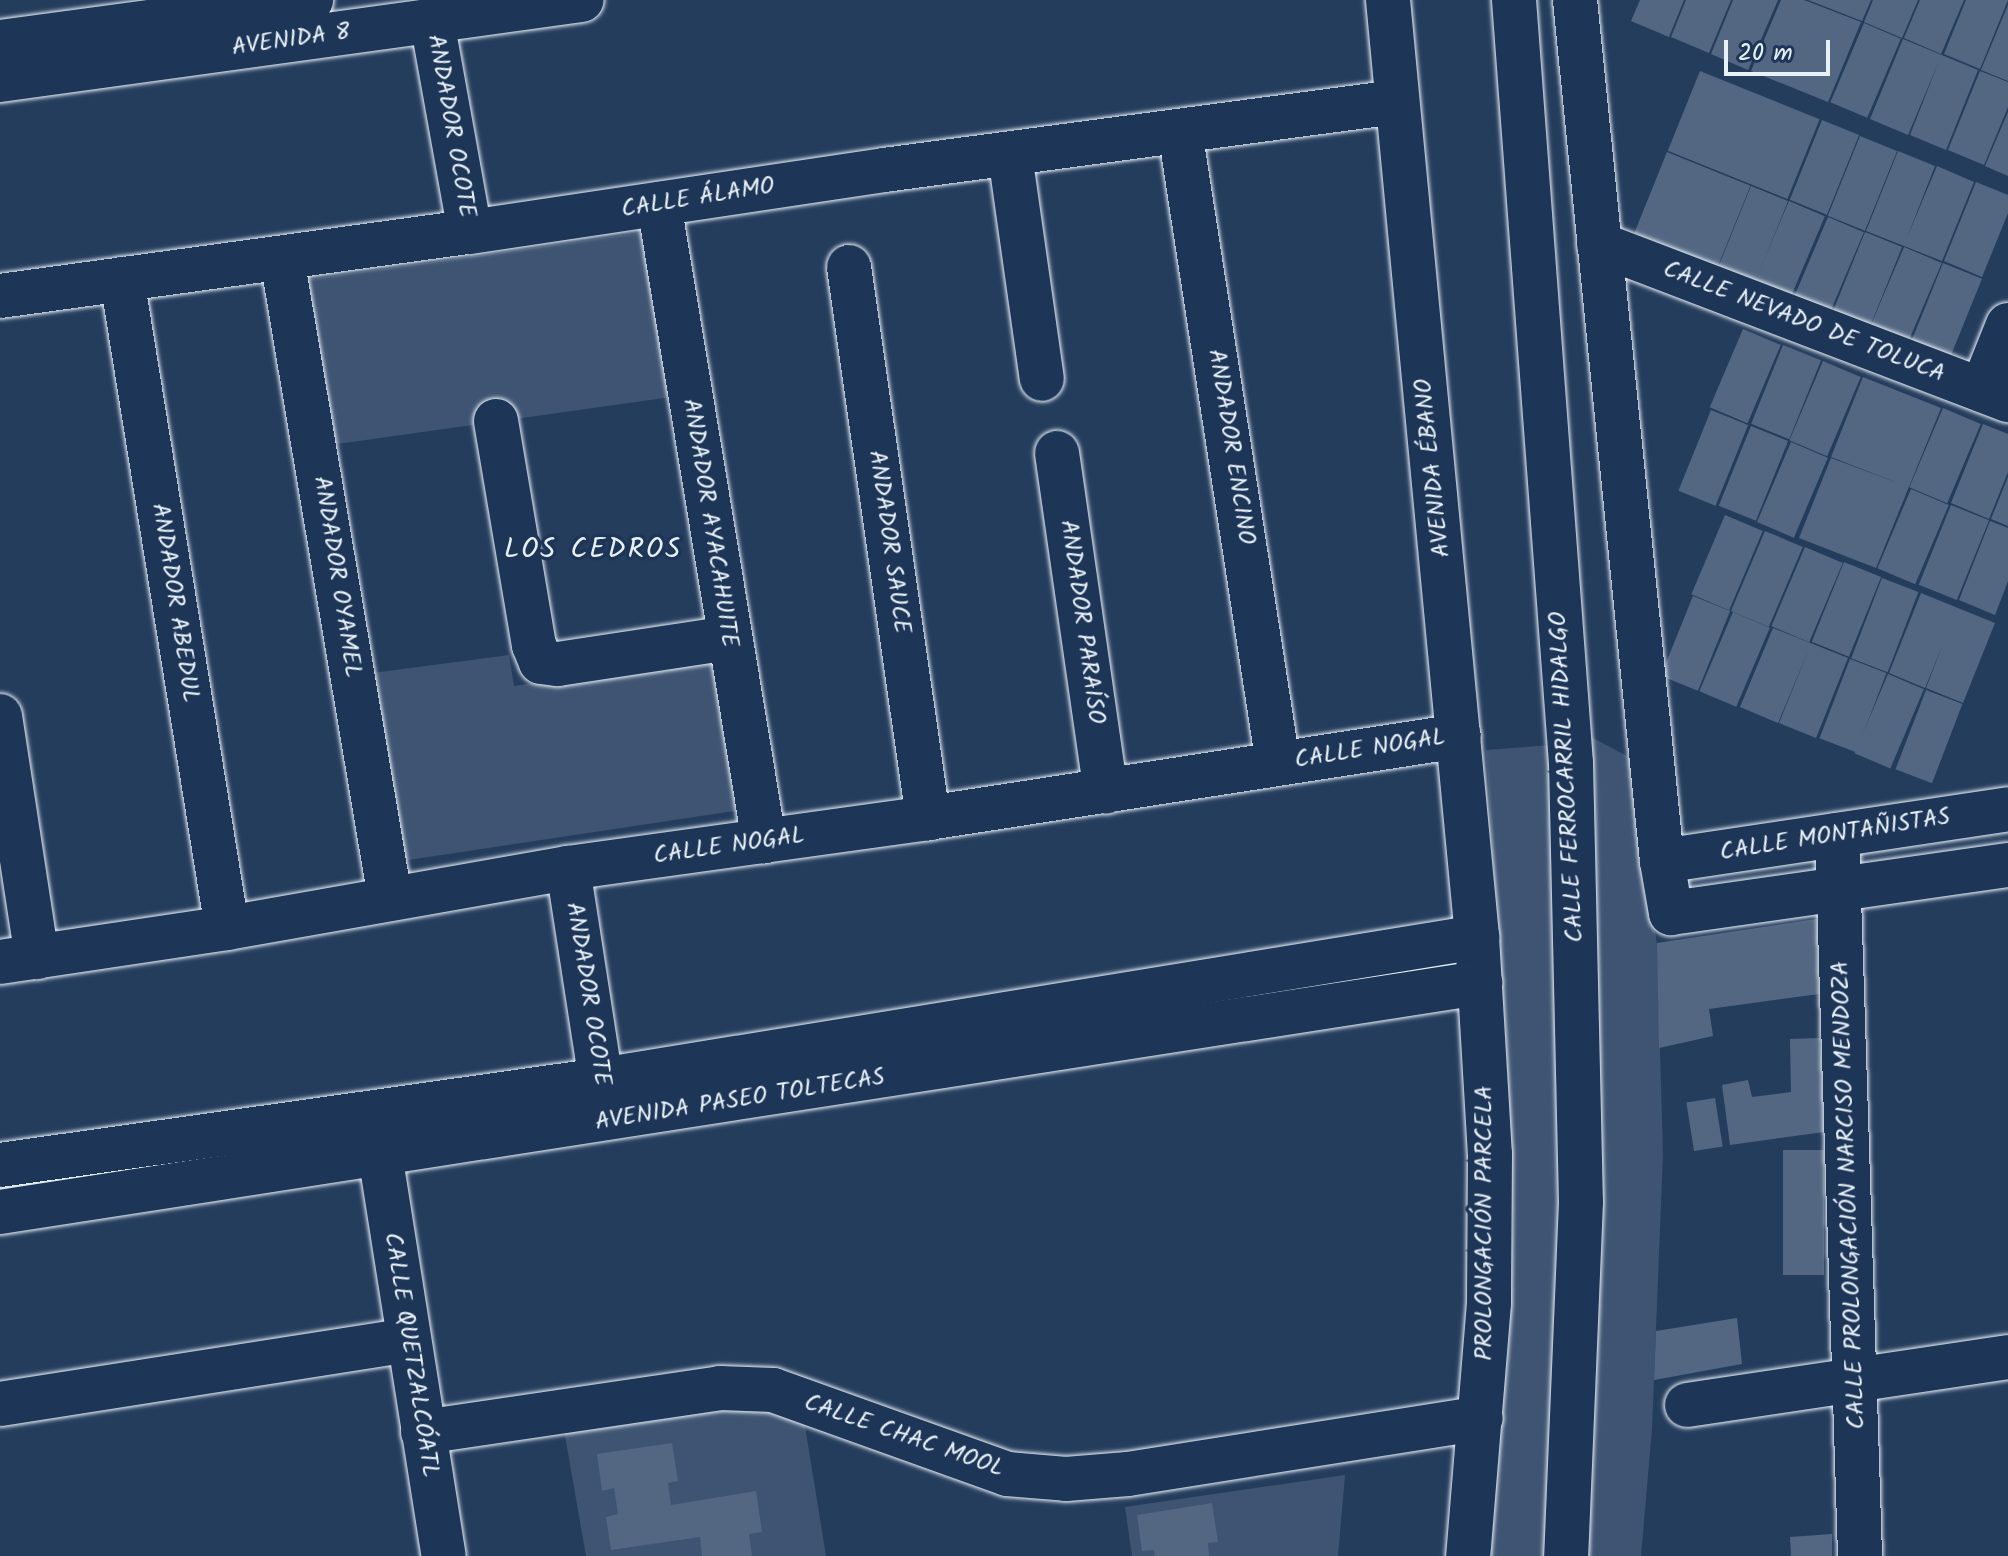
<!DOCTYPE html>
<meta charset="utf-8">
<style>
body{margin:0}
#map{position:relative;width:2008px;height:1556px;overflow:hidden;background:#253d5d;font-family:Kalam,sans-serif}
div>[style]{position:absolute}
.green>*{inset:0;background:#3e5472;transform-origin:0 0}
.building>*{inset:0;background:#536782;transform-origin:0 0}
.roads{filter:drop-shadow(0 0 2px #e8f1f8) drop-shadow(0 0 2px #e8f1f8)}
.minor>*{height:44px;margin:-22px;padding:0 22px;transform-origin:22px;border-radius:22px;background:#1d3557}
span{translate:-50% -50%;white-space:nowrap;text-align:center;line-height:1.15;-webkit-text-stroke:7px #1d3557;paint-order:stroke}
.street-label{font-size:24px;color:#e8f1f8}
.quarter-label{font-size:28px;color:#e8f1f8;letter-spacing:2px}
.scale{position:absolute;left:1724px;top:40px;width:106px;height:36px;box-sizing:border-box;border:4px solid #e8f1f8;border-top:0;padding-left:10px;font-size:24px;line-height:28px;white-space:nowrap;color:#e8f1f8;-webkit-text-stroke:6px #1d3557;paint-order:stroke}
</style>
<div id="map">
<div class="green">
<i style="left:646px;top:232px;width:167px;height:346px;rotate:82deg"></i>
<i style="clip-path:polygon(509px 655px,514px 686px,718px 655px,741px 810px,395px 862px,365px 674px)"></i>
<i style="clip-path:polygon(1589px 736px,1629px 757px,1657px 945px,1663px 1154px,1652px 1429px,1641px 1556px,1585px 1556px)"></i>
<i style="clip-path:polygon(1551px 745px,1561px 1059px,1561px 1314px,1547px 1556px,1486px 1556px,1513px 1230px,1506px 1038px,1486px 750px)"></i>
<i style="clip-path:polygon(743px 1403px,804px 1420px,826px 1556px,586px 1556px,564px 1430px)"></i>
<i style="clip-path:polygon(1345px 1475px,1338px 1556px,1132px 1556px,1125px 1507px)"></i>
</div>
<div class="building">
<i style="clip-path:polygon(1640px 0,1684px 0,1669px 37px,1631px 21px)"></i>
<i style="clip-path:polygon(1686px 0,1731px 0,1709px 53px,1671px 37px)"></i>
<i style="clip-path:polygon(1733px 0,1778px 0,1748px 70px,1711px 54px)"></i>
<i style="clip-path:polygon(1781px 0,1804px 0,1861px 22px,1828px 102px,1751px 71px)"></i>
<i style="clip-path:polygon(1808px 0,1871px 0,1862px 21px)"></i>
<i style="clip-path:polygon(1873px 0,1918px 0,1902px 38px,1864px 22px)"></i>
<i style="clip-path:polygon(1920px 0,1964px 0,1941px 54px,1904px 38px)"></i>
<i style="clip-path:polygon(1966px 0,2008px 0,1980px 69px,1944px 54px)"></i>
<i style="clip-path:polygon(2008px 5px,2008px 81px,1981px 70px)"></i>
<i style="left:1864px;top:23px;width:40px;height:86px;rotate:23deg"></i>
<i style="clip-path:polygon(1903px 39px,1978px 70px,1946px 150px,1910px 135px,1939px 61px,1908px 135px,1870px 119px)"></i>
<i style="left:1700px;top:71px;width:129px;height:86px;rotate:22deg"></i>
<i style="clip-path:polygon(1980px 71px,2008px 82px,2008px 107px,1984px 165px,1948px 150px)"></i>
<i style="clip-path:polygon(2008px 112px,2008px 176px,1985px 166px)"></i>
<i style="left:1822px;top:120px;width:40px;height:86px;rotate:22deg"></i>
<i style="left:1860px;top:136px;width:40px;height:86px;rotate:22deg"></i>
<i style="clip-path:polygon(1898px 151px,1935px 166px,1906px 240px,1937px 166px,1974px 182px,1942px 261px,1866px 231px)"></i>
<i style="left:1667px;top:152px;width:90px;height:87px;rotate:22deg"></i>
<i style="clip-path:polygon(1976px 182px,2008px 195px,2008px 213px,1982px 277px,1944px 261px)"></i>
<i style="left:1751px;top:186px;width:40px;height:86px;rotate:22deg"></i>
<i style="left:1789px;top:201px;width:39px;height:86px;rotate:23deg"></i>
<i style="left:1828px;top:217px;width:39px;height:86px;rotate:23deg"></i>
<i style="left:1865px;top:232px;width:40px;height:86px;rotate:22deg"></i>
<i style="left:1904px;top:247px;width:41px;height:87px;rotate:23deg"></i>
<i style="left:1943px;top:263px;width:42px;height:85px;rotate:22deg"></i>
<i style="left:1743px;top:329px;width:41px;height:85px;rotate:23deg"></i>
<i style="left:1783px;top:345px;width:41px;height:85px;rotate:22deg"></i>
<i style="left:1823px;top:361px;width:41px;height:86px;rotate:23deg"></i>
<i style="clip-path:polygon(1863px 377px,1941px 408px,1876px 568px,1799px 538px,1831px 458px,1903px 485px,1831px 457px)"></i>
<i style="left:1943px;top:408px;width:41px;height:86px;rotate:23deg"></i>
<i style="left:1711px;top:410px;width:40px;height:87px;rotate:22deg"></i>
<i style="clip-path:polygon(1983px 424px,2008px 434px,2008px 472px,1989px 519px,1951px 503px)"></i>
<i style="left:1751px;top:426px;width:40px;height:86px;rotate:22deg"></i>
<i style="left:1791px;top:442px;width:40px;height:87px;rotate:23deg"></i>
<i style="clip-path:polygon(2008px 477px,2008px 526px,1991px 519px)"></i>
<i style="left:1911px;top:489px;width:41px;height:86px;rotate:23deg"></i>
<i style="left:1951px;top:505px;width:41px;height:86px;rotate:22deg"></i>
<i style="left:1725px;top:515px;width:41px;height:86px;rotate:23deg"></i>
<i style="clip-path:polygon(1990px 521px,2008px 528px,2008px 581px,1995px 615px,1959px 600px)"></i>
<i style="left:1765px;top:531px;width:41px;height:87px;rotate:23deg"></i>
<i style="left:1805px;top:547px;width:41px;height:86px;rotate:23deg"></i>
<i style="left:1844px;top:562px;width:40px;height:86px;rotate:22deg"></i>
<i style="left:1882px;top:578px;width:39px;height:86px;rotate:21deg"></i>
<i style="clip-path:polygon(1921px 593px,1995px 623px,1963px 703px,1926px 688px,1943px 644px,1925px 688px,1889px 673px)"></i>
<i style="left:1693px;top:596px;width:40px;height:86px;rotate:22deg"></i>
<i style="left:1733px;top:612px;width:40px;height:86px;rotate:23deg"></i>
<i style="clip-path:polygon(1773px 628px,1848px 658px,1816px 738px,1779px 723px,1809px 649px,1778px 723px,1740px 707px)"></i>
<i style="left:1850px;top:659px;width:39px;height:85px;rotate:21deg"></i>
<i style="left:1888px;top:674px;width:39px;height:86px;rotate:23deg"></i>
<i style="left:1926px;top:690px;width:39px;height:85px;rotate:21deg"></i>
<i style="clip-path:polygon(1817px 919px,1819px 994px,1709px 1009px,1713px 1036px,1659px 1048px,1657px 943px)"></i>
<i style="clip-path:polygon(1820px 1038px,1824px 1132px,1730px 1145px,1722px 1085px,1748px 1080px,1752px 1097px,1791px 1092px,1790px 1039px)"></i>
<i style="left:1715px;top:1098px;width:49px;height:29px;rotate:81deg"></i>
<i style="left:1783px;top:1150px;width:41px;height:125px"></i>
<i style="clip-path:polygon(1737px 1318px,1742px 1364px,1654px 1380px,1656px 1331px)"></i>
<i style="clip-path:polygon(672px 1443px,678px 1481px,668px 1483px,671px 1505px,756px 1491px,762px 1532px,749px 1534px,752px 1556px,702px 1556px,700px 1537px,611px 1550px,606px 1517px,618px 1514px,614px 1488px,602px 1491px,597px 1454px)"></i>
<i style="clip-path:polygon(1212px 1503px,1218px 1542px,1208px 1543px,1209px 1556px,1155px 1556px,1154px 1550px,1142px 1551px,1137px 1515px)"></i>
<i style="clip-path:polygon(1832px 1534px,1832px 1556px,1791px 1556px,1790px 1537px)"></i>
</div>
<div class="roads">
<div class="minor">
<i style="left:1388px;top:0;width:941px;rotate:84.57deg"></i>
<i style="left:1477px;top:937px;width:217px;rotate:86.6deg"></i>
<i style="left:1490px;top:1154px;width:149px;rotate:90.4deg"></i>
<i style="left:1489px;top:1303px;width:254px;rotate:94.7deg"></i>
<i style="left:1514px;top:0;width:765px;rotate:85.73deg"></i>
<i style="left:1571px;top:763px;width:439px;rotate:88.7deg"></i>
<i style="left:1581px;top:1202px;width:354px;rotate:92.4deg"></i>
<i style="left:1575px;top:0;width:865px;rotate:84.23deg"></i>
<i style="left:1662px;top:861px;width:53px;rotate:80.2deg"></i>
<i style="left:1671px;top:913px;width:340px;rotate:-8.1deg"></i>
<i style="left:432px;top:21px;width:214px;rotate:79.8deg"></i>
<i style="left:0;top:42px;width:314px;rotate:-7.7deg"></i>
<i style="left:0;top:80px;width:587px;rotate:-7.83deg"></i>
<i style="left:1180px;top:131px;width:640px;rotate:81.19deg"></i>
<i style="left:1010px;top:155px;width:226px;rotate:81.9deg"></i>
<i style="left:659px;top:204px;width:646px;rotate:80.64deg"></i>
<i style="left:1599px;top:244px;width:438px;rotate:20.9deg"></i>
<i style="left:282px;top:258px;width:649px;rotate:80.42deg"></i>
<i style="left:849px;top:267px;width:557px;rotate:81.84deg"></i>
<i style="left:122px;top:279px;width:657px;rotate:80.81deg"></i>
<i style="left:0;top:296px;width:474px;rotate:-7.8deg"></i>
<i style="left:470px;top:232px;width:419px;rotate:-8.5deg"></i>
<i style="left:884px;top:170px;width:516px;rotate:-7.57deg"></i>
<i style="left:1982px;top:390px;width:70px;rotate:-68.2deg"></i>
<i style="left:496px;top:421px;width:227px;rotate:80.4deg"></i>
<i style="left:534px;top:645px;width:18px;rotate:68deg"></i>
<i style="left:541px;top:662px;width:17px;rotate:7deg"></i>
<i style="left:558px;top:664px;width:173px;rotate:-8.6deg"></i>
<i style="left:1057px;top:453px;width:342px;rotate:81.8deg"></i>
<i style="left:0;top:716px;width:244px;rotate:81.3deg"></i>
<i style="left:1837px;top:835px;width:721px;rotate:88.17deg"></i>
<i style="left:1662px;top:861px;width:350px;rotate:-8.5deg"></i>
<i style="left:568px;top:868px;width:242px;rotate:81.2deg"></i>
<i style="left:0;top:962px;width:230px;rotate:-8.5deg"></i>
<i style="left:227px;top:928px;width:346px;rotate:-10deg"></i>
<i style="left:568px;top:868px;width:363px;rotate:-7.9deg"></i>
<i style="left:928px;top:818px;width:537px;rotate:-8.78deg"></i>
<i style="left:380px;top:1154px;width:407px;rotate:81deg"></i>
<i style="left:0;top:1165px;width:607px;rotate:-8.05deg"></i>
<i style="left:601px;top:1080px;width:888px;rotate:-9.27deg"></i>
<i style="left:0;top:1212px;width:1498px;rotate:-8.8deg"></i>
<i style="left:0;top:1404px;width:413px;rotate:-8.9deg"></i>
<i style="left:1687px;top:1405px;width:325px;rotate:-8.5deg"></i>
<i style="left:423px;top:1432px;width:300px;rotate:-8.4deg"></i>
<i style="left:720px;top:1388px;width:53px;rotate:2.2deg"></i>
<i style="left:773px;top:1390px;width:249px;rotate:19.7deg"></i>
<i style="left:1007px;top:1474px;width:59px;rotate:4.8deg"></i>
<i style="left:1066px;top:1479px;width:62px;rotate:-4.6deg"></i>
<i style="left:1128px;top:1474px;width:357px;rotate:-9deg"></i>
</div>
</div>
<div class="street-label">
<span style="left:291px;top:40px;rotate:-8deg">AVENIDA 8</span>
<span style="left:451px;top:126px;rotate:80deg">ANDADOR OCOTE</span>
<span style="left:698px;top:198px;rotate:-9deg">CALLE ÁLAMO</span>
<span style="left:1804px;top:322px;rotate:21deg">CALLE NEVADO DE TOLUCA</span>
<span style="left:1231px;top:447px;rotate:81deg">ANDADOR ENCINO</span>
<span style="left:1433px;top:468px;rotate:-96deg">AVENIDA ÉBANO</span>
<span style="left:710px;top:523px;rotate:81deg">ANDADOR AYACAHUITE</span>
<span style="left:889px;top:542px;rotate:82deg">ANDADOR SAUCE</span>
<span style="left:337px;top:577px;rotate:81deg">ANDADOR OYAMEL</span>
<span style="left:175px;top:603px;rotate:81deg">ANDADOR ABEDUL</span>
<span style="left:1082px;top:622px;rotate:82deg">ANDADOR PARAÍSO</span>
<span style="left:1370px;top:749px;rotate:-9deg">CALLE NOGAL</span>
<span style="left:1567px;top:777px;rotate:-93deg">CALLE FERROCARRIL HIDALGO</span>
<span style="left:1835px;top:835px;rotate:-9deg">CALLE MONTAÑISTAS</span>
<span style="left:729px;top:846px;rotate:-8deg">CALLE NOGAL</span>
<span style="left:588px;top:994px;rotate:81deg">ANDADOR OCOTE</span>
<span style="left:740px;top:1100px;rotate:-9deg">AVENIDA PASEO TOLTECAS</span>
<span style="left:1849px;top:1195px;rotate:-92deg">CALLE PROLONGACIÓN NARCISO MENDOZA</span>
<span style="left:1485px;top:1223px;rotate:-90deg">PROLONGACIÓN PARCELA</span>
<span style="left:411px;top:1355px;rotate:81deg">CALLE QUETZALCÓATL</span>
<span style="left:904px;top:1436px;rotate:19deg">CALLE CHAC MOOL</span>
</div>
<div class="quarter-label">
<span style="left:593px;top:550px">LOS CEDROS</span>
</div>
<div class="scale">20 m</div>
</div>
